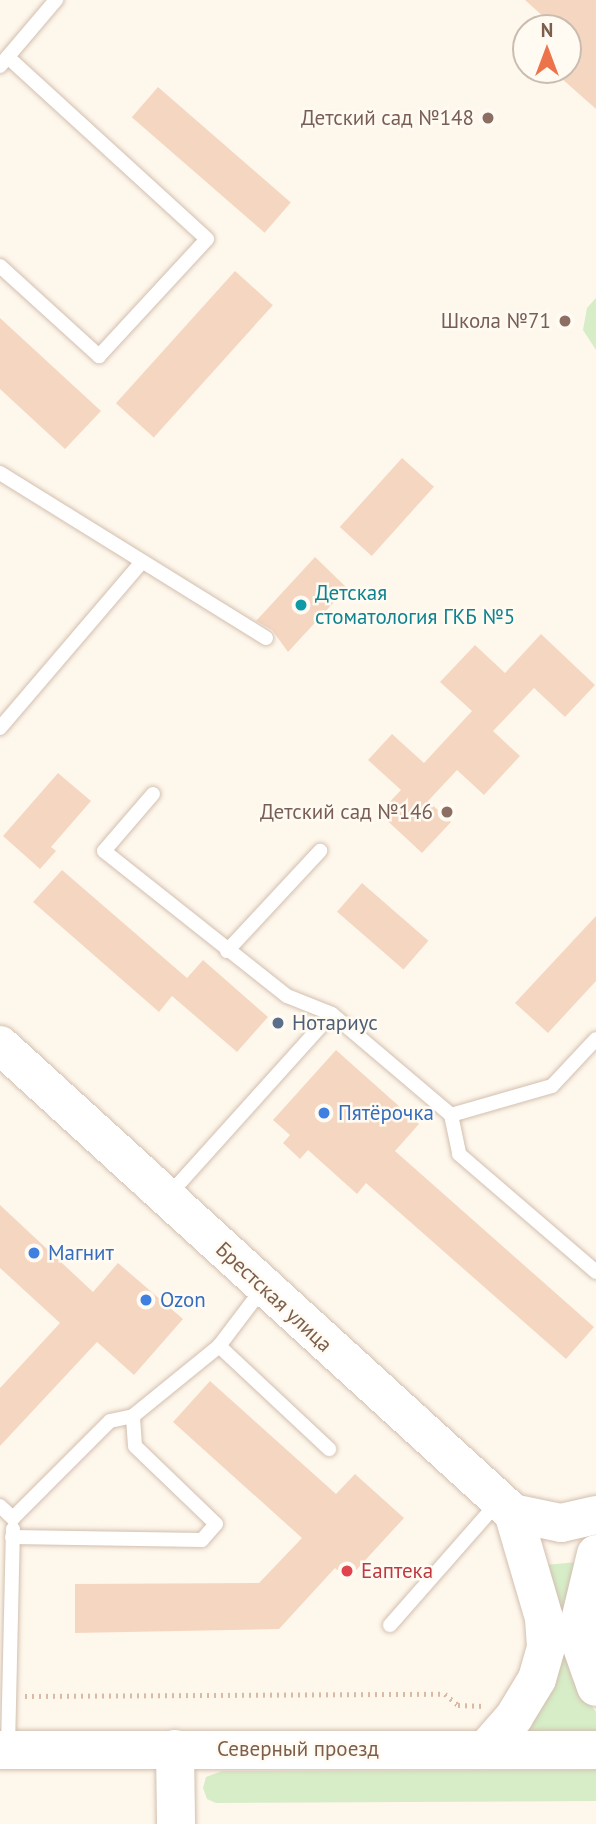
<!DOCTYPE html>
<meta charset="utf-8">
<style>
body{margin:0}
#map{position:relative;width:596px;height:1824px;overflow:hidden;background:#fef7eb;font-family:"PT Sans",sans-serif}
div>[style]{position:absolute}
.green>*{inset:0;background:#d6edc7}
.building>*{inset:0;background:#f5d7c1;transform-origin:0 0}
.path>*{height:4.5px;margin-top:-2.25px;transform-origin:0;background:repeating-linear-gradient(90deg,#dbbaa3 0 2px,transparent 0 7px)}
.roads{filter:drop-shadow(0 0 2px #d2bfaf) drop-shadow(0 0 2px #d2bfaf)}
.service>*{height:14px;margin:-7px;padding:0 7px;transform-origin:7px;border-radius:7px;background:#fff}
.secondary>*{height:38px;margin:-19px;padding:0 19px;transform-origin:19px;border-radius:19px;background:#fff}
.dots>*{width:19px;height:19px;translate:-50% -50%;box-sizing:border-box;border:4px solid #fffbf3;border-radius:50%}
span{translate:-50% -50%;white-space:nowrap;text-align:center;line-height:1.15;-webkit-text-stroke:5px #fffbf3;paint-order:stroke}
.education-label{font-size:21px;color:#785e54}
.right{translate:-100% -50%;text-align:right}
.culture-label{font-size:21px;color:#0d838f}
.left{translate:0 -50%;text-align:left}
.service-label{font-size:21px;color:#4e5e75}
.shop-label{font-size:21px;color:#366cbe}
.street-label{font-size:21px;color:#7c5e4b}
.health-label{font-size:21px;color:#be3a42}
.north{position:absolute;left:512px;top:14px;width:70px;height:70px;box-sizing:border-box;background:#fffbf3;border:2px solid #cbbcb0;border-radius:50%;rotate:0deg;font-size:19px;font-weight:700;line-height:28px;text-align:center;color:#7c5e4b}
.north::after{content:'';display:block;margin:auto;width:24px;height:32px;background:#ed734b;clip-path:polygon(50% 0,100% 100%,50% 72%,0 100%)}
</style>
<div id="map">
<div class="green">
<i style="clip-path:polygon(596px 298px,596px 350px,583px 330px,587px 308px)"></i>
<i style="clip-path:polygon(577px 1562px,567px 1660px,572px 1679px,596px 1712px,596px 1731px,520px 1732px,549px 1696px,561px 1660px,545px 1565px)"></i>
<i style="clip-path:polygon(596px 1770px,596px 1801px,216px 1803px,207px 1799px,203px 1788px,206px 1777px,222px 1771px)"></i>
</div>
<div class="building">
<i style="clip-path:polygon(525px 0,596px 0,596px 109px,552px 70px,568px 70px,568px 28px,556px 28px)"></i>
<i style="left:158px;top:87px;width:176px;height:40px;rotate:41deg"></i>
<i style="left:235px;top:271px;width:51px;height:178px;rotate:42deg"></i>
<i style="clip-path:polygon(0 318px,101px 411px,65px 449px,0 389px)"></i>
<i style="left:402px;top:458px;width:43px;height:93px;rotate:42deg"></i>
<i style="clip-path:polygon(315px 557px,347px 588px,288px 652px,272px 630px,256px 621px)"></i>
<i style="clip-path:polygon(541px 634px,595px 685px,565px 717px,534px 688px,493px 731px,520px 756px,484px 795px,457px 770px,428px 801px,451px 822px,422px 853px,379px 813px,401px 790px,368px 760px,392px 734px,424px 763px,472px 711px,440px 682px,475px 645px,505px 673px)"></i>
<i style="clip-path:polygon(58px 773px,91px 801px,51px 847px,56px 851px,40px 869px,3px 836px)"></i>
<i style="clip-path:polygon(62px 870px,187px 978px,203px 960px,268px 1017px,237px 1052px,172px 996px,159px 1012px,33px 902px)"></i>
<i style="left:362px;top:883px;width:88px;height:38px;rotate:41deg"></i>
<i style="clip-path:polygon(596px 916px,596px 981px,548px 1033px,515px 1003px)"></i>
<i style="clip-path:polygon(336px 1050px,419px 1124px,395px 1151px,594px 1327px,566px 1359px,366px 1183px,357px 1194px,308px 1150px,300px 1159px,283px 1143px,290px 1135px,273px 1120px)"></i>
<i style="clip-path:polygon(0 1205px,93px 1292px,118px 1263px,183px 1319px,134px 1375px,97px 1342px,0 1446px,0 1388px,60px 1323px,0 1268px)"></i>
<i style="clip-path:polygon(210px 1381px,336px 1494px,355px 1474px,404px 1518px,348px 1579px,335px 1568px,279px 1629px,75px 1633px,75px 1584px,259px 1583px,302px 1538px,173px 1422px)"></i>
</div>
<div class="path">
<i style="left:25px;top:1696px;width:420px;rotate:-0.3deg"></i>
<i style="left:445px;top:1694px;width:17px;rotate:40deg"></i>
<i style="left:458px;top:1705px;width:27px;rotate:2deg"></i>
</div>
<div class="roads">
<div class="service">
<i style="left:0;top:66px;width:87px;rotate:-49.7deg"></i>
<i style="left:0;top:266px;width:134px;rotate:42.3deg"></i>
<i style="left:99px;top:356px;width:159px;rotate:-47.3deg"></i>
<i style="left:207px;top:239px;width:270px;rotate:-137.6deg"></i>
<i style="left:0;top:473px;width:313px;rotate:31.8deg"></i>
<i style="left:0;top:728px;width:218px;rotate:-49.5deg"></i>
<i style="left:153px;top:794px;width:75px;rotate:130.7deg"></i>
<i style="left:104px;top:851px;width:233px;rotate:38.4deg"></i>
<i style="left:287px;top:996px;width:48px;rotate:21.8deg"></i>
<i style="left:227px;top:951px;width:137px;rotate:-47.1deg"></i>
<i style="left:451px;top:1115px;width:105px;rotate:-16deg"></i>
<i style="left:552px;top:1086px;width:64px;rotate:-46.9deg"></i>
<i style="left:167px;top:1197px;width:246px;rotate:-48deg"></i>
<i style="left:332px;top:1014px;width:156px;rotate:40.3deg"></i>
<i style="left:451px;top:1115px;width:40px;rotate:78deg"></i>
<i style="left:459px;top:1154px;width:181px;rotate:40.7deg"></i>
<i style="left:219px;top:1346px;width:151px;rotate:43.1deg"></i>
<i style="left:0;top:1506px;width:18px;rotate:43deg"></i>
<i style="left:13px;top:1518px;width:137px;rotate:-45deg"></i>
<i style="left:110px;top:1421px;width:24px;rotate:-12deg"></i>
<i style="left:133px;top:1416px;width:111px;rotate:-39.1deg"></i>
<i style="left:219px;top:1346px;width:73px;rotate:-52.8deg"></i>
<i style="left:12px;top:1537px;width:190px;rotate:0.9deg"></i>
<i style="left:202px;top:1540px;width:21px;rotate:-49deg"></i>
<i style="left:216px;top:1524px;width:112px;rotate:-136.1deg"></i>
<i style="left:135px;top:1446px;width:30px;rotate:-94deg"></i>
<i style="left:390px;top:1625px;width:162px;rotate:-48.7deg"></i>
<i style="left:8px;top:1747px;width:218px;rotate:-88.7deg"></i>
</div>
<div class="secondary">
<i style="left:0;top:1045px;width:694px;rotate:42.37deg"></i>
<i style="left:513px;top:1513px;width:49px;rotate:11.8deg"></i>
<i style="left:561px;top:1523px;width:36px;rotate:-13deg"></i>
<i style="left:596px;top:1554px;width:81px;rotate:103.5deg"></i>
<i style="left:577px;top:1633px;width:57px;rotate:70.6deg"></i>
<i style="left:175px;top:1749px;width:75px;rotate:89.2deg"></i>
<i style="left:486px;top:1749px;width:43px;rotate:-48.8deg"></i>
<i style="left:514px;top:1717px;width:44px;rotate:-58.8deg"></i>
<i style="left:537px;top:1679px;width:33px;rotate:-74deg"></i>
<i style="left:546px;top:1647px;width:29px;rotate:-94deg"></i>
<i style="left:544px;top:1618px;width:109px;rotate:-106.4deg"></i>
<i style="left:0;top:1750px;width:596px"></i>
</div>
</div>
<div class="dots">
<i style="left:488px;top:118px;background:#8d6e63"></i>
<i style="left:565px;top:321px;background:#8d6e63"></i>
<i style="left:301px;top:605px;background:#0f9aa8"></i>
<i style="left:447px;top:812px;background:#8d6e63"></i>
<i style="left:278px;top:1023px;background:#5c6f8a"></i>
<i style="left:324px;top:1113px;background:#3f7fe0"></i>
<i style="left:34px;top:1253px;background:#3f7fe0"></i>
<i style="left:146px;top:1300px;background:#3f7fe0"></i>
<i style="left:347px;top:1571px;background:#e0444e"></i>
</div>
<div class="education-label">
<span class="right" style="left:474px;top:118px">Детский сад №148</span>
<span class="right" style="left:551px;top:321px">Школа №71</span>
<span class="right" style="left:433px;top:812px">Детский сад №146</span>
</div>
<div class="culture-label">
<span class="left" style="left:315px;top:605px">Детская<br>стоматология ГКБ №5</span>
</div>
<div class="service-label">
<span class="left" style="left:292px;top:1023px">Нотариус</span>
</div>
<div class="shop-label">
<span class="left" style="left:338px;top:1113px">Пятёрочка</span>
<span class="left" style="left:48px;top:1253px">Магнит</span>
<span class="left" style="left:160px;top:1300px">Ozon</span>
</div>
<div class="street-label">
<span style="left:274px;top:1297px;rotate:43deg">Брестская улица</span>
<span style="left:298px;top:1749px">Северный проезд</span>
</div>
<div class="health-label">
<span class="left" style="left:361px;top:1571px">Еаптека</span>
</div>
<div class="north">N</div>
</div>
